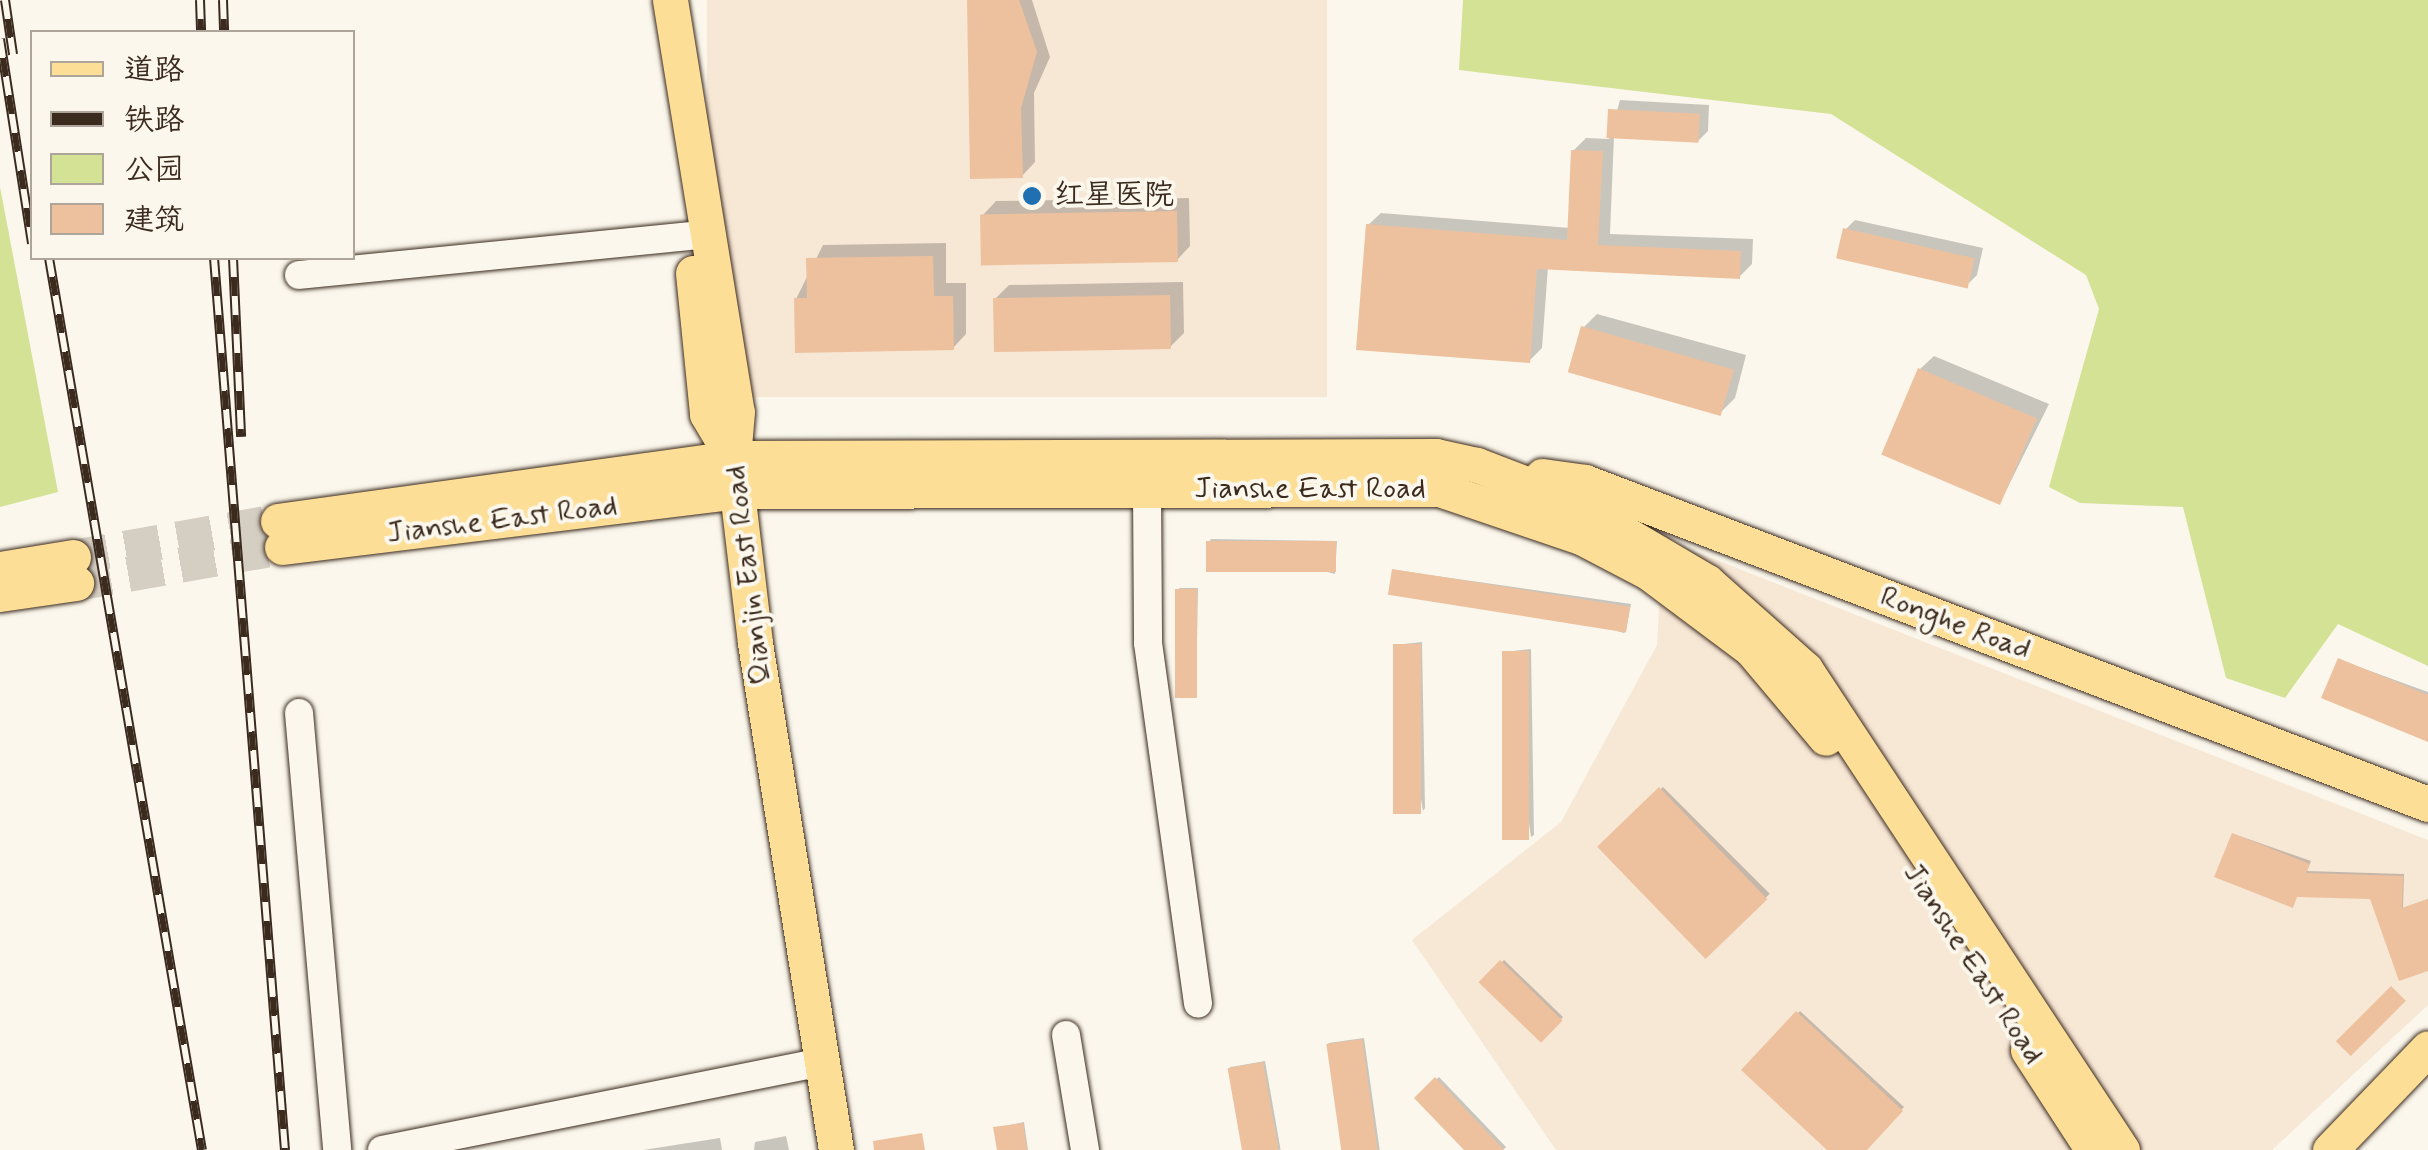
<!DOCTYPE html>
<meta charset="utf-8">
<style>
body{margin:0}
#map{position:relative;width:2428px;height:1150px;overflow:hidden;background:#fbf7ec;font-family:Mynerve,"LXGW WenKai TC",sans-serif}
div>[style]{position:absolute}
.built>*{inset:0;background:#f7e7d5;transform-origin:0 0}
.green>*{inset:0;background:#d4e295}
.shadow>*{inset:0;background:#0003;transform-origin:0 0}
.building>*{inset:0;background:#eec19e;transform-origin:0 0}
.major-tunnel>*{height:35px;margin-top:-17.5px;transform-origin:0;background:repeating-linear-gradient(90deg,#d5cec3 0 35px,transparent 0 53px)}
.roads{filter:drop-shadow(0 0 2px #3b2a1e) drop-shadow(0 0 2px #3b2a1e)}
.minor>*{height:28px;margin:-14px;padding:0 14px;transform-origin:14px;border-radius:14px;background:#fbf7ec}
.major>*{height:35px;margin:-17.5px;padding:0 17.5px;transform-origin:17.5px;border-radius:17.5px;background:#fdde96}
.rail>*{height:10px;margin-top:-5px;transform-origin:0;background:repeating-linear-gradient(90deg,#fbf7ec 0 19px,#3b2a1e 0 38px);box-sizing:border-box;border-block:2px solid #3b2a1e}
.dots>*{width:28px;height:28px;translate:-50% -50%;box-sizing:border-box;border:5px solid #fbf7ec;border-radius:50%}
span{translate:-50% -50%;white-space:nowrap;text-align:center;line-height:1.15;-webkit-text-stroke:8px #fbf7ec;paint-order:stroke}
.poi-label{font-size:30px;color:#3b2a1e}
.left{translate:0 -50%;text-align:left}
.street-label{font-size:30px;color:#3b2a1e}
.legend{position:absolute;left:30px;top:30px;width:325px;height:230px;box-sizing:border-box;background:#fbf7ec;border:2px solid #aea59a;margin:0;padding:12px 18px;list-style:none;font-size:30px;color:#3b2a1e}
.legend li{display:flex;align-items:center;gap:20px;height:50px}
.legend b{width:50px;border:2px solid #aea59a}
</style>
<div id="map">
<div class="built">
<i style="left:707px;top:0;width:620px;height:397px"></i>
<i style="clip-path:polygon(1663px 539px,2428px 840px,2428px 1005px,2272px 1150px,1556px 1150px,1412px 940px,1561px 822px,1657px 645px)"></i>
</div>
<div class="green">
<i style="clip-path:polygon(1463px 0,2428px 0,2428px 666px,2338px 624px,2285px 698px,2226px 678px,2183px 507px,2080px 503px,2049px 487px,2099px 309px,2086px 275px,1831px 114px,1459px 70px)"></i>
<i style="clip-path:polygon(0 187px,58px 492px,0 507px)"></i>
</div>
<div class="shadow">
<i style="clip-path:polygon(969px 0,1032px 0,1050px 57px,1034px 93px,1035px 162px,1022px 176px)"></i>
<i style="clip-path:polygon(1620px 100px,1709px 105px,1708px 131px,1698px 141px,1614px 136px,1610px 234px,1753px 239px,1752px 264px,1739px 277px,1548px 267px,1542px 348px,1529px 361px,1368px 225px,1381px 213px,1570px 228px,1573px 151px,1586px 138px,1609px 139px)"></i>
<i style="clip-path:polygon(1189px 198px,1190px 246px,1177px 260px,983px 215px,996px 201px)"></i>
<i style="clip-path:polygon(1855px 220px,1983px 248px,1977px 275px,1967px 285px,1845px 230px)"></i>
<i style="clip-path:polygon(946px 243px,946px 283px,966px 283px,966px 334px,953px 348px,796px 299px,823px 245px)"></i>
<i style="clip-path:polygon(1183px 282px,1184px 333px,1170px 347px,996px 298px,1009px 285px)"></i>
<i style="clip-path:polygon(1597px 314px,1746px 355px,1735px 398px,1721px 412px,1584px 327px)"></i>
<i style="clip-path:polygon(1934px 356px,2049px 404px,2000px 503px,1920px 369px)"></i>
<i style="clip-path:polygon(1337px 541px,1335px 574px,1209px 542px,1211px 539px)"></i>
<i style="clip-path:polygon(1395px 570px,1631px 604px,1626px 630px,1624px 633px)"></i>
<i style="clip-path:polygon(1180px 588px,1198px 588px,1196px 695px,1177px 590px)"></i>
<i style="clip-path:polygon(1422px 642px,1425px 808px,1423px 811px,1395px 645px)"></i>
<i style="clip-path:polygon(1531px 649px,1534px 835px,1531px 837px,1504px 652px)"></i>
<i style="clip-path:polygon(2340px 660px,2428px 692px,2428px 739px)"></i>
<i style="left:1663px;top:787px;width:151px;height:86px;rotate:45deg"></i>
<i style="clip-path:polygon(2234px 834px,2311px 861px,2307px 871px,2404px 874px,2403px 908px,2428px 899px,2428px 968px,2371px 897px,2298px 894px)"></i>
<i style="left:1504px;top:960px;width:82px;height:32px;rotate:44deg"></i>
<i style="clip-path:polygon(1800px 1011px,1904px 1107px,1864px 1150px,1831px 1150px,1745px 1070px)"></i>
<i style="left:1364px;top:1038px;width:113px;height:36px;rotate:82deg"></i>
<i style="left:1265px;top:1061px;width:90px;height:36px;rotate:80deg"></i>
<i style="clip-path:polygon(1439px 1077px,1506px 1147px,1503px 1150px,1467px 1150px,1417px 1098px)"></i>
<i style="clip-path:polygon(1024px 1122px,1028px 1150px,999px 1150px,996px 1128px)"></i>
<i style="clip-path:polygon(786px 1136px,789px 1150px,754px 1150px,755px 1142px)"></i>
<i style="clip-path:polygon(720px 1138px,722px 1150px,643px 1150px)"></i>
</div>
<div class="building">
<i style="clip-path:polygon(967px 0,1019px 0,1037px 52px,1021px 108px,1023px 178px,970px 179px)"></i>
<i style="left:1608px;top:109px;width:92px;height:29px;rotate:3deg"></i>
<i style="clip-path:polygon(1571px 150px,1603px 151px,1598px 245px,1741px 251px,1740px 279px,1537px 269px,1530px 363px,1356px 350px,1366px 224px,1567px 240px)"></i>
<i style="left:1177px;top:211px;width:51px;height:197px;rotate:89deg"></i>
<i style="left:1843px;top:228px;width:135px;height:31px;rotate:13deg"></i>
<i style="clip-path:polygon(933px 256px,934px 296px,953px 296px,954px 350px,795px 353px,794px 298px,807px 298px,806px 258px)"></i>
<i style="left:1170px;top:295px;width:54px;height:177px;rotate:89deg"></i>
<i style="left:1581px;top:326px;width:159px;height:48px;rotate:16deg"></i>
<i style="left:1918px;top:368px;width:129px;height:94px;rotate:23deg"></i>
<i style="left:1206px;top:541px;width:130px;height:31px"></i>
<i style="left:1392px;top:569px;width:241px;height:26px;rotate:9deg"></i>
<i style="left:1175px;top:589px;width:22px;height:109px"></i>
<i style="left:1393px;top:644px;width:28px;height:170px"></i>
<i style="left:1502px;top:651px;width:27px;height:189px"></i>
<i style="clip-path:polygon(2338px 658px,2428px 695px,2428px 742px,2321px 698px)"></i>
<i style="left:1659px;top:787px;width:156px;height:86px;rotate:46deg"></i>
<i style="clip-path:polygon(2232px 833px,2310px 864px,2306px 873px,2403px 876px,2402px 908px,2428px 899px,2428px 971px,2399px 981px,2370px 899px,2297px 897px,2293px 908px,2214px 877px)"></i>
<i style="left:1500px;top:960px;width:87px;height:31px;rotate:44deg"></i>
<i style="left:2391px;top:986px;width:21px;height:78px;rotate:45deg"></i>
<i style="clip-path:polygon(1796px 1011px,1903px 1111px,1867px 1150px,1827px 1150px,1741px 1070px)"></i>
<i style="left:1362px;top:1039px;width:112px;height:36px;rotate:82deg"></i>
<i style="left:1263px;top:1062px;width:89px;height:36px;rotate:80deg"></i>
<i style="clip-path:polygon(1435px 1077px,1504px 1150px,1464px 1150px,1414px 1098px)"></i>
<i style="clip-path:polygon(1023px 1123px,1027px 1150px,997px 1150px,993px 1127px)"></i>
<i style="clip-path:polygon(922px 1133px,925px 1150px,874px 1150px,873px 1141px)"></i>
</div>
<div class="major-tunnel">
<i style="left:73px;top:557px;width:208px;rotate:-10deg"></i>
<i style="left:76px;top:583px;width:209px;rotate:-9.9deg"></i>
</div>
<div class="roads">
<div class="minor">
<i style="left:299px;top:275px;width:393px;rotate:-5.7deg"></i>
<i style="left:1147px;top:490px;width:153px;rotate:89.6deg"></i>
<i style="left:1148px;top:643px;width:364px;rotate:82.1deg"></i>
<i style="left:299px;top:713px;width:439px;rotate:85deg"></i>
<i style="left:1066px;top:1035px;width:117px;rotate:80.6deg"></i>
<i style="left:382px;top:1150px;width:449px;rotate:-11.3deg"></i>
</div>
<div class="major">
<i style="left:670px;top:0;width:417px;rotate:80.8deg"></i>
<i style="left:737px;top:412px;width:46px;rotate:95deg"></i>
<i style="left:733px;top:458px;width:186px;rotate:83.2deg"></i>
<i style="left:755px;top:643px;width:513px;rotate:80.92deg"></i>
<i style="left:693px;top:273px;width:142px;rotate:84.3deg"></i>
<i style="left:707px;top:414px;width:51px;rotate:59.4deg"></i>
<i style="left:1542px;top:476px;width:43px;rotate:7.9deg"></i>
<i style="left:1585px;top:482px;width:902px;rotate:20.91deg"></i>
<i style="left:278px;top:521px;width:459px;rotate:-7.9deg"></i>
<i style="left:733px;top:458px;width:703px;rotate:-0.16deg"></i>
<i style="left:1436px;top:456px;width:42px;rotate:12.4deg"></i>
<i style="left:1477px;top:465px;width:97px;rotate:21deg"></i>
<i style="left:1568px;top:500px;width:161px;rotate:30.5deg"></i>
<i style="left:1707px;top:582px;width:131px;rotate:41.6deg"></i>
<i style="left:1805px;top:669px;width:576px;rotate:56.61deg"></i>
<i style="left:282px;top:547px;width:458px;rotate:-7deg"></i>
<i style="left:737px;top:491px;width:702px;rotate:-0.16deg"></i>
<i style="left:1439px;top:489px;width:150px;rotate:18.7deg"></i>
<i style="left:1581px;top:537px;width:76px;rotate:27.6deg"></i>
<i style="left:1648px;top:572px;width:129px;rotate:36.8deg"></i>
<i style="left:1751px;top:649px;width:116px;rotate:49.9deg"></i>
<i style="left:0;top:569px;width:74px;rotate:-9.3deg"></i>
<i style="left:0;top:594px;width:77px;rotate:-8.2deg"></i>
<i style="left:2028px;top:1050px;width:119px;rotate:57deg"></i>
<i style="left:2330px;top:1150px;width:141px;rotate:-46.1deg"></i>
</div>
</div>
<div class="rail">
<i style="left:5px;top:0;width:55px;rotate:81.6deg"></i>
<i style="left:200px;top:0;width:32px;rotate:88deg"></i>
<i style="left:223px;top:0;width:32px;rotate:88deg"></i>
<i style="left:0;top:39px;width:207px;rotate:81.1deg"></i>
<i style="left:49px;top:258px;width:905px;rotate:80.27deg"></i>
<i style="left:214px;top:258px;width:895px;rotate:85.45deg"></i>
<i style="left:233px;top:258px;width:179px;rotate:87.4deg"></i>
</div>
<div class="dots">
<i style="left:1032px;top:196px;background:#1f6fb2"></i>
</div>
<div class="poi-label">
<span class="left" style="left:1054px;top:196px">红星医院</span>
</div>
<div class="street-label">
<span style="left:1310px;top:489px">Jianshe East Road</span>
<span style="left:502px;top:520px;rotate:-7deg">Jianshe East Road</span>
<span style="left:749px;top:575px;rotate:-97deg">Qianjin East Road</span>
<span style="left:1955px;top:624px;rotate:21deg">Ronghe Road</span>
<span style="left:1973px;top:964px;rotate:57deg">Jianshe East Road</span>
</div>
<ul class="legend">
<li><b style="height:12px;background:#fdde96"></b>道路</li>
<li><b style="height:12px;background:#3b2a1e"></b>铁路</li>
<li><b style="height:28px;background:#d4e295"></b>公园</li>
<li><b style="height:28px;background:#eec19e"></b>建筑</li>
</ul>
</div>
